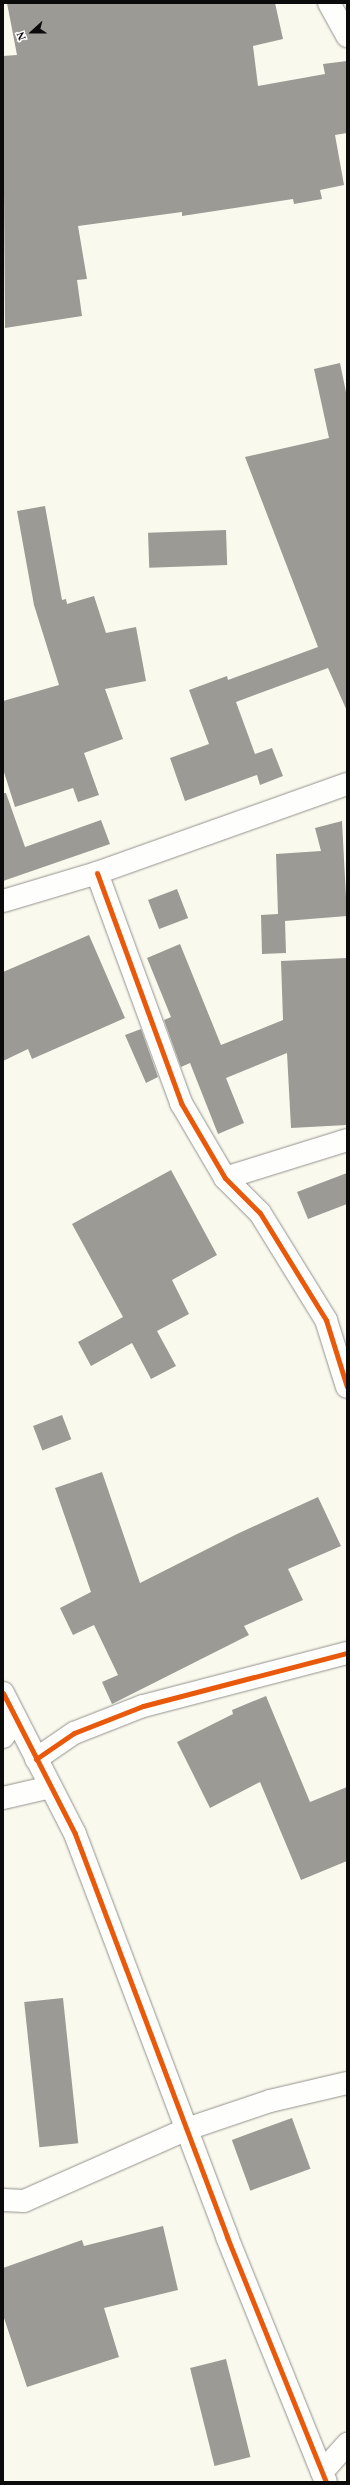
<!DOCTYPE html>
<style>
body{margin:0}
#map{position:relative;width:350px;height:2485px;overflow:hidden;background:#faf9ee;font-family:Georgia,serif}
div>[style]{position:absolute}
.building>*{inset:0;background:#9c9a94;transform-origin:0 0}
.roads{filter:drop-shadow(0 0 1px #93928d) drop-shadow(0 0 1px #93928d)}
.minor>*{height:22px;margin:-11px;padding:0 11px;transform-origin:11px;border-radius:11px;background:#fefefc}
.cycleway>*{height:5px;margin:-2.5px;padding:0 2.5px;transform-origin:2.5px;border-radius:2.5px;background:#e8590c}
span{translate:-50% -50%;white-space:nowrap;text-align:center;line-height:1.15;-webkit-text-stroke:4px #fff;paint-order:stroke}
.frame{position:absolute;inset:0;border:4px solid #0b0b0b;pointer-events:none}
.north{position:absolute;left:12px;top:12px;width:40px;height:40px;-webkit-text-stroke:3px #fff;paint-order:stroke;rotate:249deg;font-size:11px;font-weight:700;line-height:16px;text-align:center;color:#0b0b0b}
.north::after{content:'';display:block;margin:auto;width:14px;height:18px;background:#0b0b0b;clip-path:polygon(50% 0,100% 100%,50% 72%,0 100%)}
</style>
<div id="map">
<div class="building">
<i style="clip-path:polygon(7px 3px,275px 3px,283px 39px,253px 46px,258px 86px,325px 74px,323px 64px,347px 61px,347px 133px,335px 135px,344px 185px,320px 190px,322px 199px,294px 204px,293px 199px,182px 216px,182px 212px,78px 226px,87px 279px,77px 280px,82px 316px,5px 328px,3px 56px,17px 55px)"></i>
<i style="clip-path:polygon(340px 363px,347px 397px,347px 711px,328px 668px,236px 702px,255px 754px,272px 748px,283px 776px,260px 785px,257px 775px,185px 801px,170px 758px,209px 744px,189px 690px,227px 676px,228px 680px,318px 647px,245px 457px,329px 438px,314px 369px)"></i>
<i style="clip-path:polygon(45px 506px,62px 600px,66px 599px,67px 604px,94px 596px,106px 633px,136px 627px,146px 681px,105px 689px,123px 739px,84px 753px,99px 795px,78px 802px,73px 788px,15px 807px,3px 769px,3px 701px,59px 685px,34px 605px,17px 511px)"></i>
<i style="left:226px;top:530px;width:35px;height:78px;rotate:88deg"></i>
<i style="clip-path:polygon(3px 793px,6px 793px,25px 847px,101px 820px,110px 844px,3px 881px)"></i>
<i style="clip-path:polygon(342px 821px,347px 916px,285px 921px,286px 953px,262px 954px,261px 915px,278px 914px,276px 854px,321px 851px,315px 828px)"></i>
<i style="left:177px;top:889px;width:31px;height:31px;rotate:69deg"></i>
<i style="clip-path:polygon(89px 935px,125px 1018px,32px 1059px,28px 1049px,3px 1061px,3px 972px)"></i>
<i style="clip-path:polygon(180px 944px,221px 1045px,283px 1020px,281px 961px,347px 958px,347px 1125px,291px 1128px,287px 1053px,226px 1078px,244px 1123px,218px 1134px,190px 1063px,181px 1067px,164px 1020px,171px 1017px,147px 958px)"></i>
<i style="clip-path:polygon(141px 1029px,158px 1077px,146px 1083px,125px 1035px)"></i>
<i style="clip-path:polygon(171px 1170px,217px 1255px,172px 1280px,189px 1314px,157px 1331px,176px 1366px,151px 1379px,132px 1343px,91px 1366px,78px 1342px,123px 1317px,72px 1224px)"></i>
<i style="clip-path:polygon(347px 1173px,347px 1204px,308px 1219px,297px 1192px)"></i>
<i style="left:62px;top:1415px;width:26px;height:31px;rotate:69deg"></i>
<i style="clip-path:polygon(102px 1472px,140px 1583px,237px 1534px,318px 1497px,341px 1546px,288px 1569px,303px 1600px,244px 1626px,249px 1635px,112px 1704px,102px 1682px,118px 1675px,94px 1625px,73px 1635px,60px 1608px,91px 1592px,55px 1488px)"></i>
<i style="clip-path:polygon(266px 1696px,310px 1802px,347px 1787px,347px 1861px,301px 1880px,260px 1782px,210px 1808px,177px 1742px,233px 1714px,232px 1710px)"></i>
<i style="left:63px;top:1998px;width:146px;height:39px;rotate:84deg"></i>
<i style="left:292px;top:2118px;width:54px;height:64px;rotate:70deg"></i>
<i style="clip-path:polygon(163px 2226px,178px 2290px,104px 2308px,119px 2357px,27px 2387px,3px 2315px,3px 2268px,82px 2240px,84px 2246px)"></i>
<i style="left:226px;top:2359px;width:101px;height:37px;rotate:76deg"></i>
</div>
<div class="roads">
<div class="minor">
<i style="left:329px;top:3px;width:38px;rotate:61deg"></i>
<i style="left:97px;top:873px;width:245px;rotate:69.9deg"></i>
<i style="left:181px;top:1103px;width:87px;rotate:59.6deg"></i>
<i style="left:225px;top:1178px;width:49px;rotate:45deg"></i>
<i style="left:260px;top:1213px;width:126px;rotate:58.3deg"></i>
<i style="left:326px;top:1320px;width:70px;rotate:72.6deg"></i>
<i style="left:3px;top:901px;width:98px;rotate:-16.6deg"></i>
<i style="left:97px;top:873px;width:265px;rotate:-19.6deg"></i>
<i style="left:225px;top:1178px;width:128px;rotate:-17.3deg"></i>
<i style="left:3px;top:1693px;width:158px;rotate:62.9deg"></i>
<i style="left:75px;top:1834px;width:431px;rotate:69.3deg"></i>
<i style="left:227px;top:2237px;width:264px;rotate:68deg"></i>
<i style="left:3px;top:1737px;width:22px;rotate:-54deg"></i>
<i style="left:36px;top:1759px;width:46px;rotate:-34.4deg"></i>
<i style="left:74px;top:1733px;width:74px;rotate:-21.4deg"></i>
<i style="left:143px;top:1706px;width:211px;rotate:-14.6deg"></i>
<i style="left:3px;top:1798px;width:49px;rotate:-12.9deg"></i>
<i style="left:3px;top:2200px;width:21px;rotate:3deg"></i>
<i style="left:24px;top:2201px;width:178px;rotate:-23.8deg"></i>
<i style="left:187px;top:2129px;width:88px;rotate:-18.6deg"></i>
<i style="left:270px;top:2101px;width:79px;rotate:-13.2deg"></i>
<i style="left:322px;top:2472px;width:38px;rotate:-48deg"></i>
</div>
</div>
<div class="cycleway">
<i style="left:97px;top:873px;width:245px;rotate:69.9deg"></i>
<i style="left:181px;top:1103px;width:87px;rotate:59.6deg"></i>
<i style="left:225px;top:1178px;width:49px;rotate:45deg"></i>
<i style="left:260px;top:1213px;width:126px;rotate:58.3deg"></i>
<i style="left:326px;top:1320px;width:70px;rotate:72.6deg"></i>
<i style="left:3px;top:1693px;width:158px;rotate:62.9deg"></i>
<i style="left:75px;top:1834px;width:431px;rotate:69.3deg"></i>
<i style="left:227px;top:2237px;width:264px;rotate:68deg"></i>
<i style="left:36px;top:1759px;width:46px;rotate:-34.4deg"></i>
<i style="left:74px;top:1733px;width:74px;rotate:-21.4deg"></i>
<i style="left:143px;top:1706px;width:211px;rotate:-14.6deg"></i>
</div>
<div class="frame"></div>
<div class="north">N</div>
</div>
